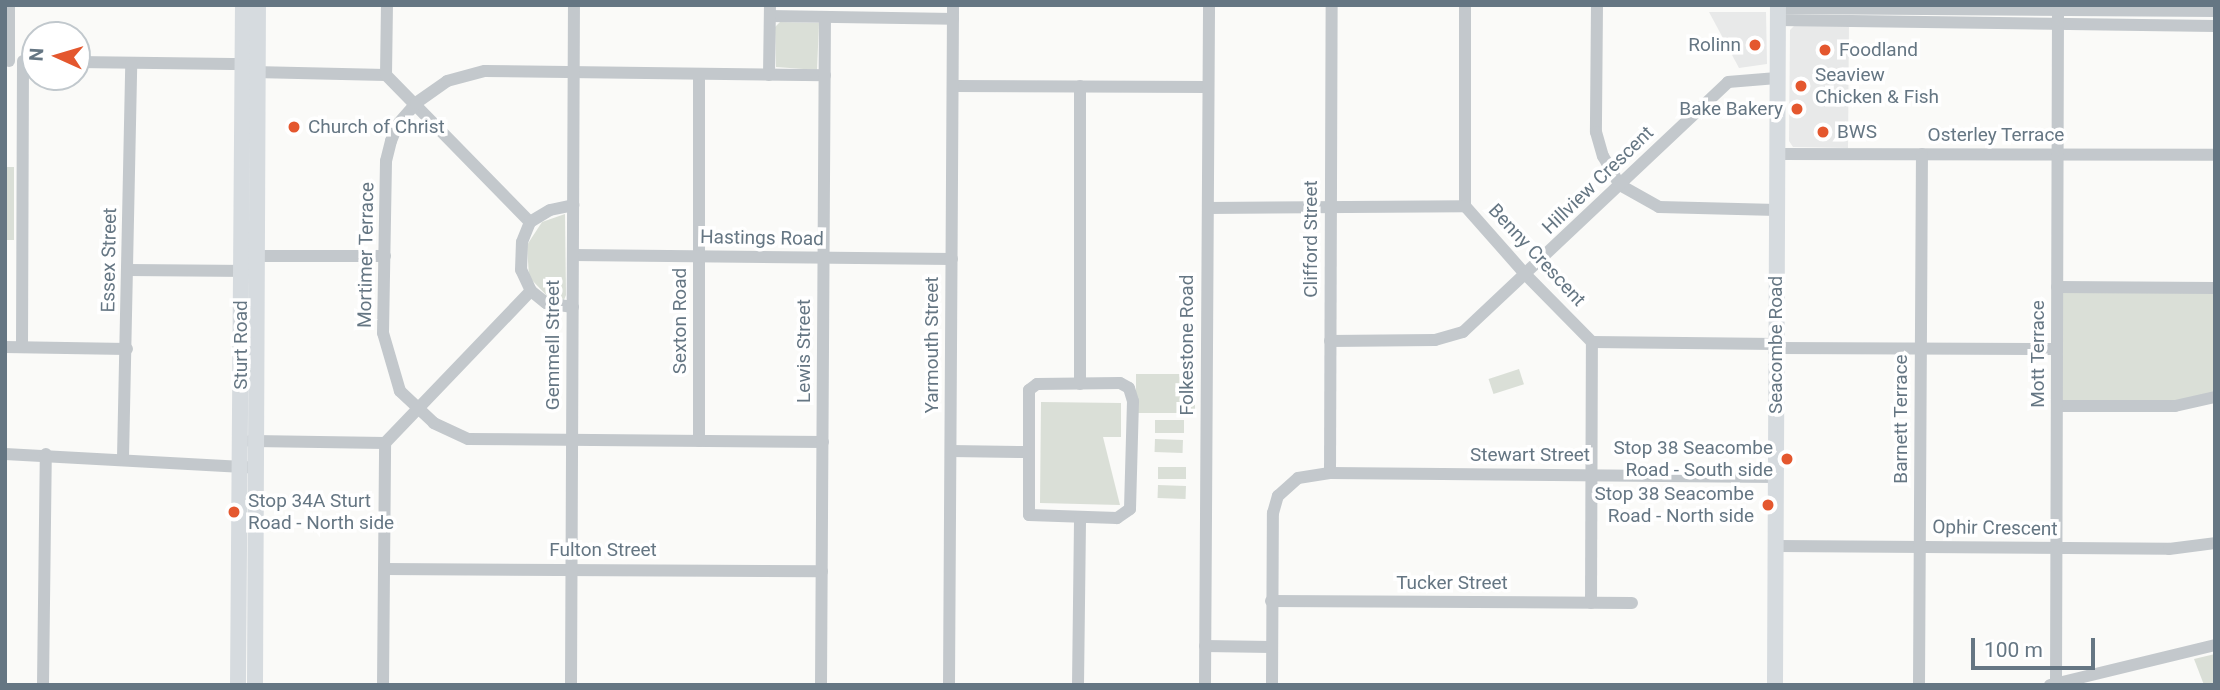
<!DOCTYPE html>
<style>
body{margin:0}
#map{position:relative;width:2220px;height:690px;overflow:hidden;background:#fafaf8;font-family:Roboto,sans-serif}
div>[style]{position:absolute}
.built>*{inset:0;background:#e8e9e9}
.green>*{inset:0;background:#dadfd7;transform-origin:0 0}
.minor>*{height:12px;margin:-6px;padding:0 6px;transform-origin:6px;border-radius:6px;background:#c3c8cc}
.major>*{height:16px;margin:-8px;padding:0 8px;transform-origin:8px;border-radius:8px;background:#d6dbdf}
.dots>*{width:19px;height:19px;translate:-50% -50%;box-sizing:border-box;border:4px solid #fff;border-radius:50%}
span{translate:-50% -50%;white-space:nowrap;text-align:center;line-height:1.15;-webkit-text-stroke:7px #fff;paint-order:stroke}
.poi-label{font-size:19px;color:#657683}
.right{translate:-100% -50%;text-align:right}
.left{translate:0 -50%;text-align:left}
.street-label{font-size:19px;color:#657683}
.frame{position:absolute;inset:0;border:7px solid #657683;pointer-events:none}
.north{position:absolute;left:21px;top:21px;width:70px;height:70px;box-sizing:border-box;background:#fff;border:2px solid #c1c8cd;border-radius:50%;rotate:274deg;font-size:19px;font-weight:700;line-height:28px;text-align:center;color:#657683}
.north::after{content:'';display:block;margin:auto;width:24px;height:32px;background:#e4572e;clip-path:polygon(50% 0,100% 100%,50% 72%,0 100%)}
.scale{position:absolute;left:1971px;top:638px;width:124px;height:32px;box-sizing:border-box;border:4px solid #657683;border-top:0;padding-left:9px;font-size:21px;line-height:24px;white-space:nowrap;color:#657683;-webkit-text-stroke:5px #fff;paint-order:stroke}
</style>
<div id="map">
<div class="built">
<i style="clip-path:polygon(1709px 12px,1766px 12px,1767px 64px,1739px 68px)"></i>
<i style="clip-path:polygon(1795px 25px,1849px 25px,1848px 148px,1793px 147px,1789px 141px,1790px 30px)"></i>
</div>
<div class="green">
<i style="clip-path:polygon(780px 22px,819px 23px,817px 70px,776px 67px,775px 27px)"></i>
<i style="left:5px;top:167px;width:9px;height:73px"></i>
<i style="clip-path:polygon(565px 214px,566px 295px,564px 300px,550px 299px,529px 277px,527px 245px,542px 222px)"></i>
<i style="clip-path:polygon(2060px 288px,2215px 290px,2215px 395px,2175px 404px,2058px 404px)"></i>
<i style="left:1519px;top:369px;width:16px;height:32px;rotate:72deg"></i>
<i style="left:1136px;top:374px;width:59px;height:39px"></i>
<i style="clip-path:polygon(1041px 402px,1121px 403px,1121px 437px,1103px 437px,1120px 505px,1040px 503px)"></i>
<i style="left:1155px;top:420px;width:29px;height:13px"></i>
<i style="left:1155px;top:439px;width:28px;height:13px;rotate:2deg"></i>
<i style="left:1158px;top:467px;width:28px;height:12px"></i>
<i style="left:1158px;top:485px;width:28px;height:13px;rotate:2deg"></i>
<i style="clip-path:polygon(2215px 654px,2215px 685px,2204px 685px,2194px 659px)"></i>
</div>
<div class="minor">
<i style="left:1465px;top:5px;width:201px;rotate:90deg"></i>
<i style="left:1465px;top:206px;width:92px;rotate:48.5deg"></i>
<i style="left:1526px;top:275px;width:94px;rotate:45.4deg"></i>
<i style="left:1592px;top:342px;width:184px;rotate:0.6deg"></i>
<i style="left:1597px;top:5px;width:127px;rotate:90.5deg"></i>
<i style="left:1596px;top:132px;width:25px;rotate:74deg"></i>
<i style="left:1603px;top:156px;width:34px;rotate:60deg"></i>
<i style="left:1620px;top:185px;width:45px;rotate:29.4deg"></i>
<i style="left:1659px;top:207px;width:118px;rotate:1.5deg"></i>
<i style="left:1778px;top:8px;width:437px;rotate:0.4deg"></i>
<i style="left:770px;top:16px;width:183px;rotate:0.9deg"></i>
<i style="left:1778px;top:20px;width:437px;rotate:0.8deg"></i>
<i style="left:9px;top:61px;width:56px;rotate:-90deg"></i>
<i style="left:77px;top:62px;width:175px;rotate:0.7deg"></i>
<i style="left:249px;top:72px;width:137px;rotate:1.3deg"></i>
<i style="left:386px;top:75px;width:206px;rotate:45.6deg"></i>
<i style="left:699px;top:74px;width:367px;rotate:90deg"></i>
<i style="left:386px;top:75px;width:70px;rotate:-89.2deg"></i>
<i style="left:769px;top:75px;width:70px;rotate:-89.2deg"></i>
<i style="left:953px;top:86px;width:255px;rotate:0.2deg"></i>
<i style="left:1080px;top:86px;width:298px;rotate:90deg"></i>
<i style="left:1777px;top:154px;width:438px;rotate:0.1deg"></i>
<i style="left:1208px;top:208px;width:257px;rotate:-0.4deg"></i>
<i style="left:573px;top:255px;width:379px;rotate:0.6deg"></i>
<i style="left:257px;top:256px;width:128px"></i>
<i style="left:128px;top:270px;width:122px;rotate:0.5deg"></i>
<i style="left:2057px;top:287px;width:158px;rotate:0.4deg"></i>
<i style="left:573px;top:307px;width:27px;rotate:-172deg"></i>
<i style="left:546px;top:303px;width:19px;rotate:-141deg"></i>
<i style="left:531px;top:291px;width:23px;rotate:-115deg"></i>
<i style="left:521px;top:270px;width:28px;rotate:-88deg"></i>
<i style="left:522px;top:242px;width:22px;rotate:-68deg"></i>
<i style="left:530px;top:222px;width:23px;rotate:-31deg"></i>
<i style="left:550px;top:210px;width:24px;rotate:-12deg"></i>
<i style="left:1330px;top:341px;width:105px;rotate:-0.5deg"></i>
<i style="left:1435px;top:340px;width:29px;rotate:-16deg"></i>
<i style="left:1463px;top:332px;width:364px;rotate:-43.3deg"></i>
<i style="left:1728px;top:82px;width:49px;rotate:-4.7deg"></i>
<i style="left:5px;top:347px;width:122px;rotate:0.9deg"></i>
<i style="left:22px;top:347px;width:286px;rotate:-89.8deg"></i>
<i style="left:1776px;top:348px;width:281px;rotate:0.2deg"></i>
<i style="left:1120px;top:383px;width:10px;rotate:29deg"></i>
<i style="left:1129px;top:388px;width:14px;rotate:73deg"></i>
<i style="left:1133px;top:401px;width:108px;rotate:91.6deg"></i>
<i style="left:1130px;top:509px;width:16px;rotate:145deg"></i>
<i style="left:1117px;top:518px;width:88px;rotate:-178deg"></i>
<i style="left:1029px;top:515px;width:125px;rotate:-90deg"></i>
<i style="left:1029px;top:390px;width:10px;rotate:-37deg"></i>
<i style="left:1037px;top:384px;width:83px;rotate:-0.7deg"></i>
<i style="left:2057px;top:406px;width:118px"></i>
<i style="left:2175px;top:406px;width:41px;rotate:-12.7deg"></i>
<i style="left:250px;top:441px;width:135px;rotate:0.8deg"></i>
<i style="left:385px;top:443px;width:211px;rotate:-46.2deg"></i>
<i style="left:823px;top:442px;width:355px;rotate:-179.5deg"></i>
<i style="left:468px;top:439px;width:38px;rotate:-155deg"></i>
<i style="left:434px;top:423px;width:47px;rotate:-136.7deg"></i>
<i style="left:400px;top:391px;width:60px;rotate:-106.3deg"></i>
<i style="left:383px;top:333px;width:172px;rotate:-89deg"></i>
<i style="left:386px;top:161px;width:21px;rotate:-76deg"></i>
<i style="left:391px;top:141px;width:18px;rotate:-68deg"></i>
<i style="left:398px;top:124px;width:28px;rotate:-49deg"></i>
<i style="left:416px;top:103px;width:38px;rotate:-35deg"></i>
<i style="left:447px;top:81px;width:39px;rotate:-15deg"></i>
<i style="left:485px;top:71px;width:340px;rotate:0.7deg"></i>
<i style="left:951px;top:451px;width:75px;rotate:0.8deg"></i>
<i style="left:5px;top:454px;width:243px;rotate:3.1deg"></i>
<i style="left:123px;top:458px;width:395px;rotate:-88.8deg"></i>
<i style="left:1330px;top:473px;width:468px;rotate:-89.8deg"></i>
<i style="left:1775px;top:546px;width:394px;rotate:0.4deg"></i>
<i style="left:2169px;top:549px;width:46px;rotate:-7.4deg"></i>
<i style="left:384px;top:569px;width:438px;rotate:0.3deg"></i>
<i style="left:1271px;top:601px;width:361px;rotate:0.3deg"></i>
<i style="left:1591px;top:603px;width:261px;rotate:-89.8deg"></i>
<i style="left:1205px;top:646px;width:66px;rotate:0.9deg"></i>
<i style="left:43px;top:685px;width:231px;rotate:-89.3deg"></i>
<i style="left:383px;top:685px;width:242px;rotate:-89.5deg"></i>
<i style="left:571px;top:685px;width:680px;rotate:-89.75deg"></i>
<i style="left:821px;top:685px;width:667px;rotate:-89.66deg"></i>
<i style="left:949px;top:685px;width:680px;rotate:-89.66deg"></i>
<i style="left:1078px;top:685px;width:167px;rotate:-89.3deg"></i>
<i style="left:1205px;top:685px;width:680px;rotate:-89.66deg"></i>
<i style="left:1272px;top:685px;width:172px;rotate:-89.7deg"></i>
<i style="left:1273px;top:513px;width:18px;rotate:-74deg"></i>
<i style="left:1278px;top:496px;width:27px;rotate:-42deg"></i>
<i style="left:1298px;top:478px;width:32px;rotate:-9deg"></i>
<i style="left:1330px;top:473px;width:446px;rotate:0.5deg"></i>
<i style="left:1919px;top:685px;width:531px;rotate:-89.68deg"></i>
<i style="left:2050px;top:685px;width:170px;rotate:-13.6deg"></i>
<i style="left:2056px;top:685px;width:680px;rotate:-89.83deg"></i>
</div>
<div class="major">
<i style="left:238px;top:685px;width:680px;rotate:-89.58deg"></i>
<i style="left:255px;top:685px;width:680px;rotate:-89.75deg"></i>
<i style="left:1775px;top:685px;width:680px;rotate:-89.75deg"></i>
</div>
<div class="dots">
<i style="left:1755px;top:45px;background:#e4572e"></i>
<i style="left:1825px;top:50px;background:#e4572e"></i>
<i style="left:1801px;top:86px;background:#e4572e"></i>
<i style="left:1797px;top:109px;background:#e4572e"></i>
<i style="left:294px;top:127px;background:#e4572e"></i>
<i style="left:1823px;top:132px;background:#e4572e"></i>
<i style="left:1787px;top:459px;background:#e4572e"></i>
<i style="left:1768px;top:505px;background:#e4572e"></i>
<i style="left:234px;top:512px;background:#e4572e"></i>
</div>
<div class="poi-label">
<span class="right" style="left:1741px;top:45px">Rolinn</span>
<span class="left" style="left:1839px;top:50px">Foodland</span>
<span class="left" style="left:1815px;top:86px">Seaview<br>Chicken &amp; Fish</span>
<span class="right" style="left:1783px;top:109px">Bake Bakery</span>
<span class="left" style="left:308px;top:127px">Church of Christ</span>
<span class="left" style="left:1837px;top:132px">BWS</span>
<span class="right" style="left:1773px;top:459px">Stop 38 Seacombe<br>Road - South side</span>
<span class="right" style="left:1754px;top:505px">Stop 38 Seacombe<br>Road - North side</span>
<span class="left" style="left:248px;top:512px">Stop 34A Sturt<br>Road - North side</span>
</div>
<div class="street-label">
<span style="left:1996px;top:135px">Osterley Terrace</span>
<span style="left:1598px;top:180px;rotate:-44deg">Hillview Crescent</span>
<span style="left:762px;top:238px;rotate:1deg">Hastings Road</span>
<span style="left:1311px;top:239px;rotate:-90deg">Clifford Street</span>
<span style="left:366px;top:255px;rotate:-89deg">Mortimer Terrace</span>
<span style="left:1537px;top:255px;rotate:47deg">Benny Crescent</span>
<span style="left:109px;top:260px;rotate:-89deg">Essex Street</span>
<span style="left:680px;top:321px;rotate:-90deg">Sexton Road</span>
<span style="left:241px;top:345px;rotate:-90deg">Sturt Road</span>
<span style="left:553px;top:345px;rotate:-90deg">Gemmell Street</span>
<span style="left:932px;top:345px;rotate:-90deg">Yarmouth Street</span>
<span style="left:1187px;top:345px;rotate:-90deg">Folkestone Road</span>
<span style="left:1776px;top:345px;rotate:-90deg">Seacombe Road</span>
<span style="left:804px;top:351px;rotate:-90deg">Lewis Street</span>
<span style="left:2038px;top:354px;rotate:-90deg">Mott Terrace</span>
<span style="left:1901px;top:419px;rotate:-90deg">Barnett Terrace</span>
<span style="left:1530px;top:455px">Stewart Street</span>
<span style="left:1995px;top:528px;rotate:1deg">Ophir Crescent</span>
<span style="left:603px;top:550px">Fulton Street</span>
<span style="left:1452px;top:583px">Tucker Street</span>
</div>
<div class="frame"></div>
<div class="north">N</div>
<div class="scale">100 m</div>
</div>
